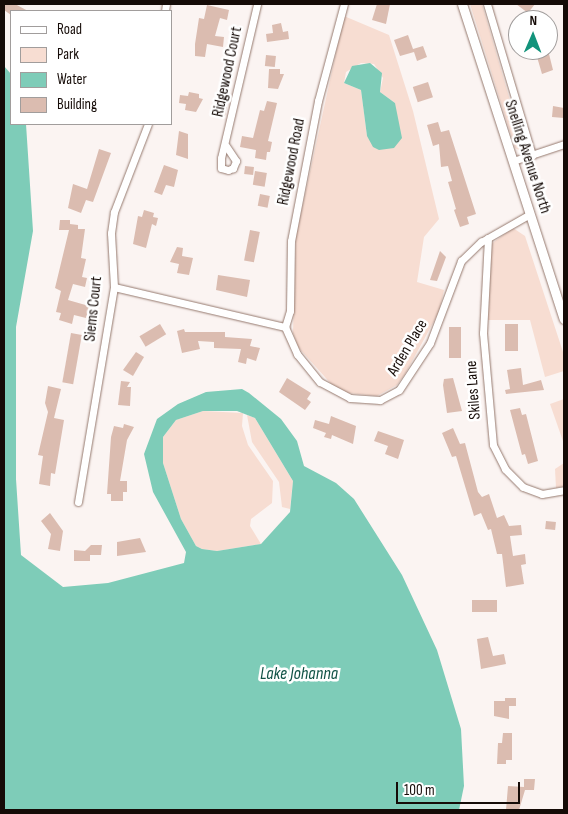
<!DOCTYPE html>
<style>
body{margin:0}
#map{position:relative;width:568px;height:814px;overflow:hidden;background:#fbf4f2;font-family:"Sofia Sans Condensed",sans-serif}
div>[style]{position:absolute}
.green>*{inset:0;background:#f7ddd2}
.water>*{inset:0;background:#7eccb8}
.building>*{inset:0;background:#dbbcb0;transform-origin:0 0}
.roads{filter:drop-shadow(0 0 1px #95796e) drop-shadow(0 0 1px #95796e)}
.minor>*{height:7px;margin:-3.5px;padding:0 3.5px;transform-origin:3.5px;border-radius:3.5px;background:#fff}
.tertiary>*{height:9px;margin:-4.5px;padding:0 4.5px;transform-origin:4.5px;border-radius:4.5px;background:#fff}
span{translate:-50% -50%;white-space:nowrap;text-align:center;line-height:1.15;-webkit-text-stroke:5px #fff;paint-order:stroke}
.street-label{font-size:16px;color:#150b07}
.water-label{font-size:18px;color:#115346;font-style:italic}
.frame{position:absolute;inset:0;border:5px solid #150b07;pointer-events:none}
.legend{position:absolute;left:10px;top:10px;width:162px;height:115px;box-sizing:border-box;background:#fff;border:1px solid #a19d9c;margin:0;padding:6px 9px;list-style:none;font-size:15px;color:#150b07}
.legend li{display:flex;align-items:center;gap:10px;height:25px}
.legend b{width:25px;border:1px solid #a19d9c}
.north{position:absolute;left:508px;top:10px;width:50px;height:50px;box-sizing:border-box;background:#fff;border:1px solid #a19d9c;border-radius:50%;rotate:1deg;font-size:14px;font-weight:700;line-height:20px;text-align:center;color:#150b07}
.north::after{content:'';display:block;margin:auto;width:18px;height:22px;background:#12937b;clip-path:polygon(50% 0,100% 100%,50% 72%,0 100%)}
.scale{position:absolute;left:396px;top:782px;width:124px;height:22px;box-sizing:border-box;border:2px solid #150b07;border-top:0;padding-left:6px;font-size:15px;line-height:18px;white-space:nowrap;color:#150b07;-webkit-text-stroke:4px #fff;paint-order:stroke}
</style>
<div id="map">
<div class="green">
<i style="clip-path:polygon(470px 4px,482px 4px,523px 145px,519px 150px,515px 148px)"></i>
<i style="clip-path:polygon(evenodd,344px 16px,389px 35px,413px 111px,439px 219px,424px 237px,417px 282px,444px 290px,439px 312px,405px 374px,397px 385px,377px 396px,348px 393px,333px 386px,298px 347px,293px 333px,296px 236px,344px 16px,361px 63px,374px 64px,383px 78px,380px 92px,395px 103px,367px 136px,361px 90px,344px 83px,346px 72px,361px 63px)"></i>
<i style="clip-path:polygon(513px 228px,525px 236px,564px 355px,564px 371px,545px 377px,530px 320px,488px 320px,491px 244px)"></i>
<i style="clip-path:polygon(564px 399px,564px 444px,550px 404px)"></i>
<i style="clip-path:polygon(203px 411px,243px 413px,242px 426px,248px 445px,273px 481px,272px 503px,251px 519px,250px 526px,261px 544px,217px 551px,202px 549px,196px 546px,181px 519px,163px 463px,163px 437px,176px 420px)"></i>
<i style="clip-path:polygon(247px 415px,255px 418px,293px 481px,290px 509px,282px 507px,279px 482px,252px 442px)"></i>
<i style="clip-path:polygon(564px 463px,564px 486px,556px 488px,555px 469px)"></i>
</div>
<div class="water">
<i style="clip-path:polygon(370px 63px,382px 73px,380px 92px,395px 103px,402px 138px,394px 148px,379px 150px,373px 147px,367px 136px,361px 90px,344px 83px,352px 66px)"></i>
<i style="clip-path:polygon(evenodd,4px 66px,11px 74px,11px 124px,26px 124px,33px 231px,16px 327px,16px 479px,21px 555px,63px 587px,108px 583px,184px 563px,186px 552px,153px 492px,144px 454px,157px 419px,178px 404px,206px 392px,242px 389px,249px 393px,281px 419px,297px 441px,304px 466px,336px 483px,354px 499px,402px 575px,437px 650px,461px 729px,464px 786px,459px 810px,4px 810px,4px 66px,203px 411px,237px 411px,255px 418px,293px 481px,290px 512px,261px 544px,217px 551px,202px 549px,196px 546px,181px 519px,163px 463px,163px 437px,176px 420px,203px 411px)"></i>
</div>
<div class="building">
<i style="clip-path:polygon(4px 4px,15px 4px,28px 11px,11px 11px,11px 15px,4px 10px)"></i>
<i style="clip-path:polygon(377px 4px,390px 4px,386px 24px,372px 20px)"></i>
<i style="clip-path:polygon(516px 4px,535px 4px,528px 13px)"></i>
<i style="clip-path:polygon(207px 5px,229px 10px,227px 20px,220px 18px,215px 36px,224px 37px,223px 47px,207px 44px,205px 57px,195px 56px,195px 44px,199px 18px,204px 19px)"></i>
<i style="clip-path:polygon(281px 23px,283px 32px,288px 31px,289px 39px,267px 42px,266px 34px,273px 33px,272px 25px)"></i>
<i style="clip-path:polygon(408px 35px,413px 49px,423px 46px,427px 57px,417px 61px,414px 52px,400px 56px,394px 40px)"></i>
<i style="clip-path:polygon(535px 50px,548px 50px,553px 70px,542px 74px)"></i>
<i style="left:266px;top:55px;width:10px;height:11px;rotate:6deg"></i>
<i style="clip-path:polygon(269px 69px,280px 69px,280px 74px,284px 74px,278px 89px,268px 88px)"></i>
<i style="left:428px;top:82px;width:16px;height:16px;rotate:72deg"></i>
<i style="clip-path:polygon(189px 92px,199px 94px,199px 98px,203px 99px,196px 112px,185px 110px,186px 104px,179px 103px,180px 95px,188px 96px)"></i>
<i style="clip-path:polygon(267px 101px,277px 103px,268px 141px,272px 142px,270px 152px,267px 152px,266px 160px,255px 158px,256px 150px,240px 147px,242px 136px,253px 138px,260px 110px,264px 111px)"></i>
<i style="clip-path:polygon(213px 106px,227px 107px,225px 116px,211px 114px)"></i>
<i style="clip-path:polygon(553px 106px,564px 108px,564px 118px,552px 117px)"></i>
<i style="clip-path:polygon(438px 122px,441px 132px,449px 130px,476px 214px,467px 217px,469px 224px,460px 227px,454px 210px,456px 209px,448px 182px,452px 181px,448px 166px,441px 167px,439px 144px,433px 146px,427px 125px)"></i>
<i style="clip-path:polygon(179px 131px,188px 134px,188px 159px,176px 155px)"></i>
<i style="clip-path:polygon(99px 149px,111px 153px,93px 202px,86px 200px,81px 213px,68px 208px,73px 184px,87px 189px)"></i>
<i style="clip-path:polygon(164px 165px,178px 170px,174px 187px,166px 185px,162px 195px,154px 192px)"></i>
<i style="left:245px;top:166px;width:9px;height:8px;rotate:6deg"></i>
<i style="left:255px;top:171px;width:12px;height:14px;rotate:9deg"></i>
<i style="left:260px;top:194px;width:10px;height:12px;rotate:11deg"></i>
<i style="clip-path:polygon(144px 210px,154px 213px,153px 217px,158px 218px,156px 226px,152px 224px,146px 248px,133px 244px,138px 216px,142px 217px)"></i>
<i style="clip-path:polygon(60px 220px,70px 220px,70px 227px,70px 224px,78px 225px,78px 229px,85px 229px,81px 258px,86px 259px,82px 277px,87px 278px,85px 287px,73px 284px,68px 300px,89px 306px,86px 318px,74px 315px,72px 324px,59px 320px,61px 313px,56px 312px,61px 291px,55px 288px,69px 230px,59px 230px)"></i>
<i style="left:250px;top:230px;width:10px;height:31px;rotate:11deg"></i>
<i style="clip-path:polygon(177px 247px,183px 248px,182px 256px,193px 258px,189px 275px,177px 273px,179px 264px,170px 262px)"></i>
<i style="clip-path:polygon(440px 251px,446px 257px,437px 281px,430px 280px)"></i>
<i style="clip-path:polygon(218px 275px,250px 280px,247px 297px,216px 290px)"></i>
<i style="left:160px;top:324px;width:12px;height:24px;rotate:59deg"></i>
<i style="left:505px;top:324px;width:13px;height:27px"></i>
<i style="left:449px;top:327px;width:12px;height:31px"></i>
<i style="clip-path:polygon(184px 329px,185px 332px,225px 332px,225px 337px,252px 339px,250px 346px,260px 348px,256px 361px,247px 358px,246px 364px,238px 362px,241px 349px,214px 348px,214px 342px,198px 341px,200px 349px,182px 353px,177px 331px)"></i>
<i style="left:71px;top:333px;width:11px;height:50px;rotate:10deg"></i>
<i style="clip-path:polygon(136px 352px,144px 357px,133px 376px,123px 370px)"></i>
<i style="clip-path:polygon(521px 368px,523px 385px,541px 380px,544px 390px,506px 394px,505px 390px,510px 389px,507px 370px)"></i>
<i style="clip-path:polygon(287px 378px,311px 393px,307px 399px,311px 402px,305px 410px,279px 392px)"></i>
<i style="clip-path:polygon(453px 378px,462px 411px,447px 413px,443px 385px,444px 379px)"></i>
<i style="clip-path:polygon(121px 381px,130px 382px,127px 387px,131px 387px,130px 406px,118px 405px)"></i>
<i style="clip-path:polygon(48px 386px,61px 389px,54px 418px,64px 420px,55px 474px,51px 473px,50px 486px,39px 484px,43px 456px,38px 455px,48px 412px,45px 403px)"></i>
<i style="clip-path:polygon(520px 408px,522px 415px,526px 414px,538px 461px,528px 464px,525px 454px,522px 455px,510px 410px)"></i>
<i style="clip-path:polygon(331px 416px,356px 426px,353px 444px,332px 435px,331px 439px,324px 437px,326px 433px,313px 428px,315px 420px,329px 424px)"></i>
<i style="clip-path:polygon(124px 424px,134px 427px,127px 440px,120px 481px,127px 481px,127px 492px,123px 492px,123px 501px,111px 501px,111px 494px,107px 494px,111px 437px,114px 426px,123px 428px)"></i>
<i style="clip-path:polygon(453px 428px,460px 444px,465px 443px,478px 492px,482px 497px,489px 494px,497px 518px,504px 515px,509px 526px,521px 525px,522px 535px,510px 536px,513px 556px,525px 554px,526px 564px,521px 565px,524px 584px,506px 587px,502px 554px,497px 554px,491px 529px,488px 530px,481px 513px,474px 516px,456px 456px,452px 457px,442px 433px)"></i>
<i style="clip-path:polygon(378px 431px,404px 440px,398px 459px,385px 454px,388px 446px,374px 441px)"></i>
<i style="clip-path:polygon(50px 513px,63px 531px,60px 551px,48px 549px,51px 534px,41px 521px)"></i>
<i style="left:546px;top:521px;width:10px;height:8px;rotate:6deg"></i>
<i style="clip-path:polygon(140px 538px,146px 552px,117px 556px,117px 542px)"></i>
<i style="clip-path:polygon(91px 545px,102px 545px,101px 555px,90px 555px,90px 561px,74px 561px,74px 550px,85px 551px)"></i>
<i style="left:497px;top:600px;width:12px;height:25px;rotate:90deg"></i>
<i style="clip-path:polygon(488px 637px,493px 656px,504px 654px,506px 664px,481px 669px,477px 639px)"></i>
<i style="clip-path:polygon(505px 698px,516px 698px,516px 706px,509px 706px,509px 719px,494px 716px,494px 701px,505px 701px)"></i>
<i style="clip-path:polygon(503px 733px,512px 733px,512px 760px,506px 760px,506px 764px,497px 764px,498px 743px,502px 743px)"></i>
<i style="clip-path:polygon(524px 779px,535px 779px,534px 790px,525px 790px,519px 810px,506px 810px,508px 786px,524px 787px)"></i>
</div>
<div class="roads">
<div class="minor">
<i style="left:487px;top:4px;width:158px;rotate:73.4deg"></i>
<i style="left:165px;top:11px;width:7px;rotate:-82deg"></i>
<i style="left:226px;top:146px;width:18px;rotate:56deg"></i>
<i style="left:236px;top:161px;width:8px;rotate:113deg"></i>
<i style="left:233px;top:168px;width:5px;rotate:158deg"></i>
<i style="left:228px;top:170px;width:7px;rotate:-164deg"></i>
<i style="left:221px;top:168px;width:10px;rotate:-90deg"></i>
<i style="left:221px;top:158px;width:158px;rotate:-76.8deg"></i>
<i style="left:513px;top:161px;width:54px;rotate:-18.4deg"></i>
<i style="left:488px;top:238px;width:95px;rotate:93deg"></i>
<i style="left:483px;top:333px;width:112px;rotate:84.9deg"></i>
<i style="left:493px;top:445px;width:27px;rotate:63deg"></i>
<i style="left:505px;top:469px;width:25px;rotate:45deg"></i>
<i style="left:523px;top:487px;width:20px;rotate:20deg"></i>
<i style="left:542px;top:494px;width:22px;rotate:-10deg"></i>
<i style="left:114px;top:287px;width:176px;rotate:13.2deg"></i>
<i style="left:285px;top:327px;width:30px;rotate:66deg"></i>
<i style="left:297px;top:354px;width:36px;rotate:51deg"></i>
<i style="left:320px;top:382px;width:34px;rotate:28deg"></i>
<i style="left:350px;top:398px;width:30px;rotate:4deg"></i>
<i style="left:380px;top:400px;width:21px;rotate:-28deg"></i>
<i style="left:399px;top:390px;width:56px;rotate:-56.6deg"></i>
<i style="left:430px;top:343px;width:88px;rotate:-69.3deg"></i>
<i style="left:461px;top:261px;width:28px;rotate:-44deg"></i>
<i style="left:481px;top:242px;width:56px;rotate:-29.7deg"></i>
<i style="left:285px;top:327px;width:17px;rotate:-73deg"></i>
<i style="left:290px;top:311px;width:70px;rotate:-89.2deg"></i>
<i style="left:291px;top:241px;width:143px;rotate:-79.1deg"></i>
<i style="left:318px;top:101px;width:100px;rotate:-75deg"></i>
<i style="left:78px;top:502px;width:218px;rotate:-80.5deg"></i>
<i style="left:114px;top:287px;width:54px;rotate:-93.2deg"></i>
<i style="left:111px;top:233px;width:21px;rotate:-82deg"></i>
<i style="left:114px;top:212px;width:94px;rotate:-68.9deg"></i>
</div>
<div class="tertiary">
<i style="left:462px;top:4px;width:331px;rotate:72.1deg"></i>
</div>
</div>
<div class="street-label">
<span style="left:228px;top:72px;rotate:-78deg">Ridgewood Court</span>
<span style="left:527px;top:157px;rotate:72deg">Snelling Avenue North</span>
<span style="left:292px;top:162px;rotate:-79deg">Ridgewood Road</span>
<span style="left:94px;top:309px;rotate:-84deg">Siems Court</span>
<span style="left:408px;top:348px;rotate:-59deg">Arden Place</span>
<span style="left:474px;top:390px;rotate:-94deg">Skiles Lane</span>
</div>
<div class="water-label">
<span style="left:299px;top:674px">Lake Johanna</span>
</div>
<div class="frame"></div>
<ul class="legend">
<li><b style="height:6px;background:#fff"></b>Road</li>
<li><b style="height:14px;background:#f7ddd2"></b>Park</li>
<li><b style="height:14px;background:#7eccb8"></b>Water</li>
<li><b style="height:14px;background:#dbbcb0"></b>Building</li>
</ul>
<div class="north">N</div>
<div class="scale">100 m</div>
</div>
